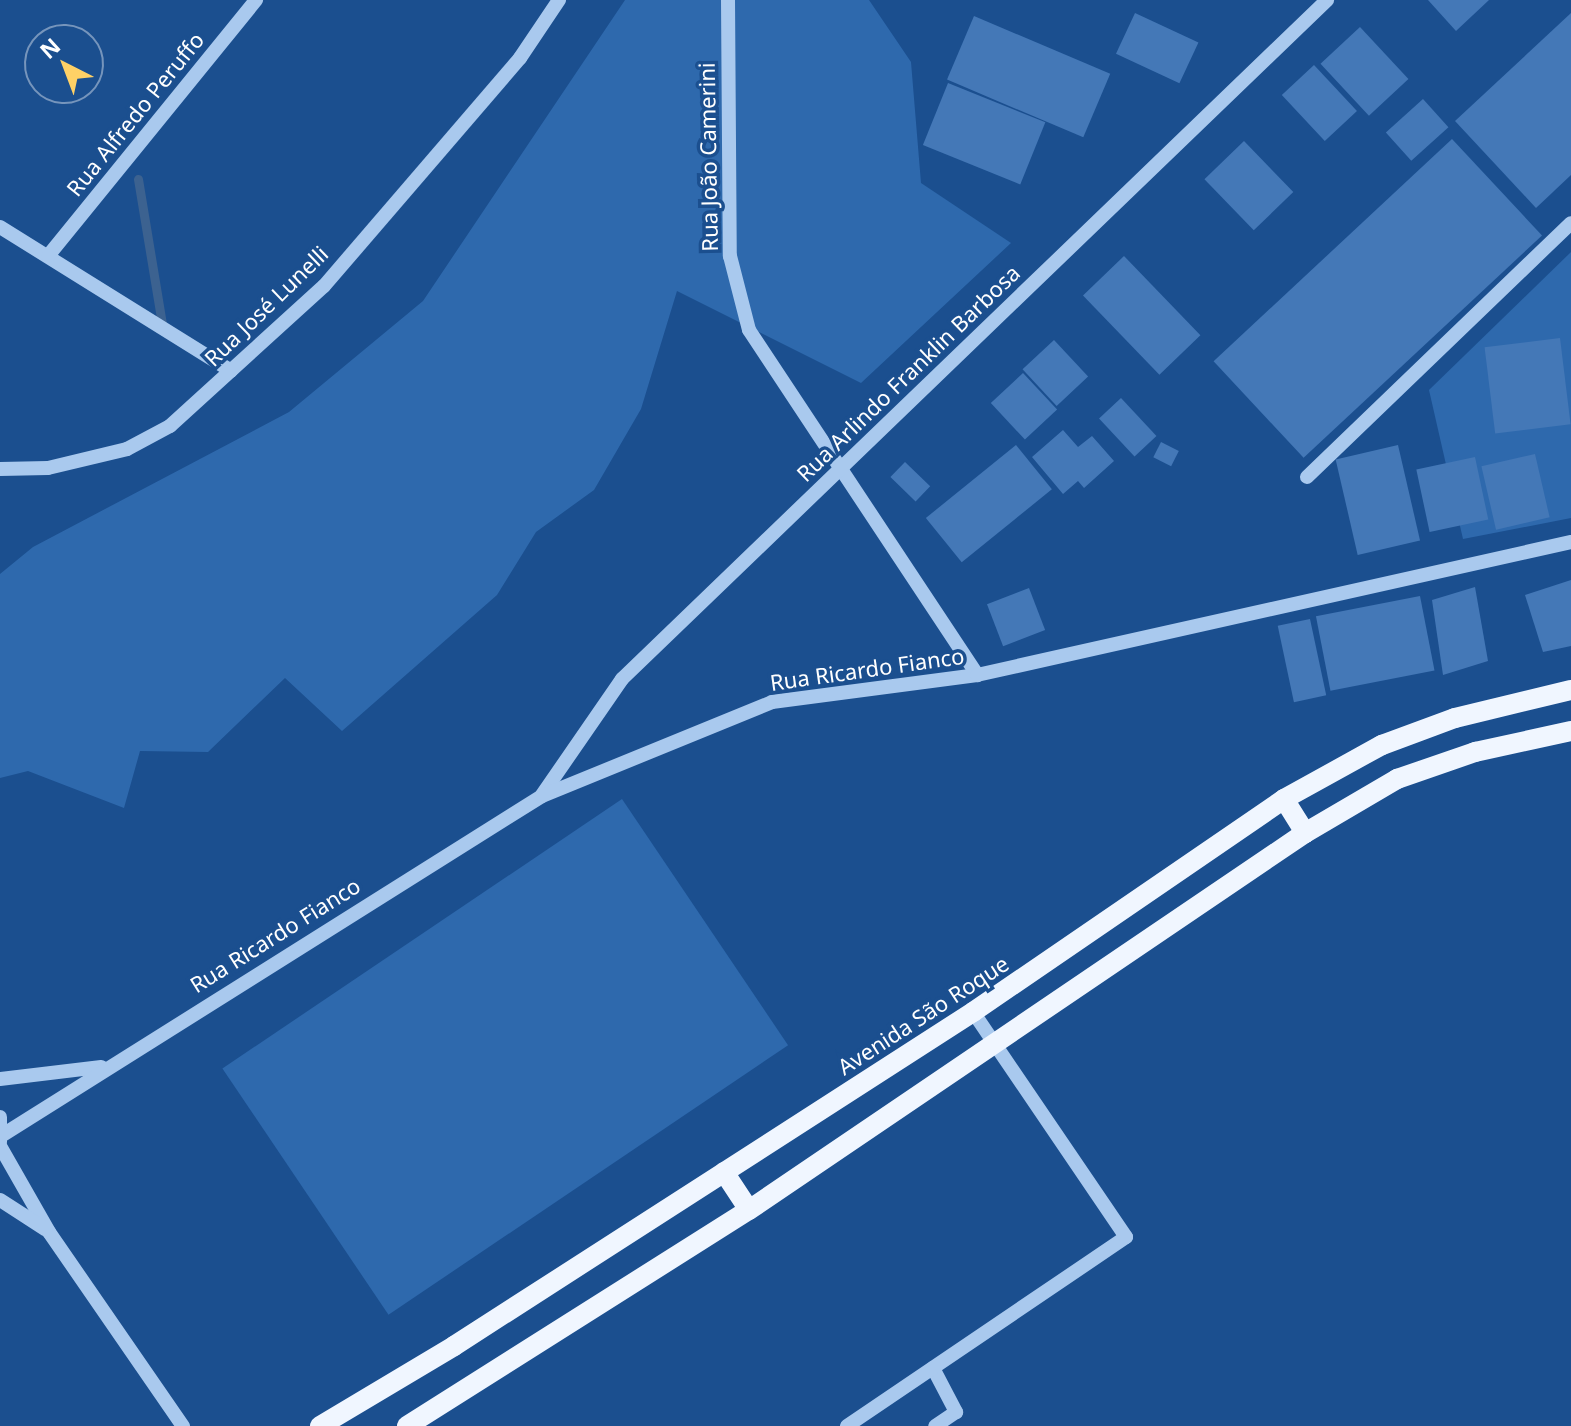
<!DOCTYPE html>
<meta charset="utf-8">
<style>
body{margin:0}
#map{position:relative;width:1571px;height:1426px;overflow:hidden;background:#1b4f8f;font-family:"Noto Sans",sans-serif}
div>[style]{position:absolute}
.green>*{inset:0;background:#2e69ad;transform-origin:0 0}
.stream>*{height:9px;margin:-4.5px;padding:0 4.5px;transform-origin:4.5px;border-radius:4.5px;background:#3c6290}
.building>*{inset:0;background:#4478b7;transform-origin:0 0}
.minor>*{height:14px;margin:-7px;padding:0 7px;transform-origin:7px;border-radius:7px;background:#a9c9ee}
.major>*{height:20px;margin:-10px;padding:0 10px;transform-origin:10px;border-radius:10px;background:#f0f6ff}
span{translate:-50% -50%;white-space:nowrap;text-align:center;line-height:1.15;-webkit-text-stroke:7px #1b4f8f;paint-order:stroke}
.street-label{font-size:22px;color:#fff}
.north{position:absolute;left:24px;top:24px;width:80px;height:80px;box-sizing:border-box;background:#1b4f8f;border:2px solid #7695bc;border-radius:50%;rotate:318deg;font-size:22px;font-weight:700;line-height:32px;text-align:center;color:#fff}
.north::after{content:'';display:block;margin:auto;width:28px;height:36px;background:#ffd166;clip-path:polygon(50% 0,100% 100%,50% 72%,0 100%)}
</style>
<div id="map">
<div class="green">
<i style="clip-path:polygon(625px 0,869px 0,911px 62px,921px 183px,1011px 243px,861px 383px,677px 291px,641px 409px,594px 490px,536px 532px,497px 595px,342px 731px,285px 678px,208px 752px,140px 751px,124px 808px,28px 771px,0 778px,0 574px,33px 547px,289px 412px,423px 301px)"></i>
<i style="clip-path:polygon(1571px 252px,1571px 518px,1463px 539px,1429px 390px)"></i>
<i style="left:622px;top:799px;width:297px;height:482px;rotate:56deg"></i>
</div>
<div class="stream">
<i style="left:138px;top:179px;width:147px;rotate:80.6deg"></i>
</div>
<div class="building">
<i style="clip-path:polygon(1428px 0,1489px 0,1456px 31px)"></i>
<i style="left:1135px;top:13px;width:70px;height:45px;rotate:25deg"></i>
<i style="clip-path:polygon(1571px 13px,1571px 175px,1536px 208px,1455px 121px)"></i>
<i style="left:974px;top:16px;width:148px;height:69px;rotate:23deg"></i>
<i style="left:1360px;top:27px;width:71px;height:54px;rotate:47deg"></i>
<i style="left:1314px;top:65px;width:63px;height:44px;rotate:47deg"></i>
<i style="left:948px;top:83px;width:105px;height:67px;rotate:22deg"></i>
<i style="left:1423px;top:99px;width:38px;height:50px;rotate:48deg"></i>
<i style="left:1452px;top:139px;width:132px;height:326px;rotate:47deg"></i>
<i style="left:1244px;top:141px;width:71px;height:55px;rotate:46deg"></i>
<i style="left:1124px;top:256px;width:110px;height:57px;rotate:46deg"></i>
<i style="left:1560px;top:338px;width:87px;height:76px;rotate:83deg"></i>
<i style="left:1054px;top:340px;width:50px;height:43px;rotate:47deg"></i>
<i style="left:1023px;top:373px;width:50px;height:44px;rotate:47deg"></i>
<i style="left:1121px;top:398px;width:52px;height:30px;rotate:47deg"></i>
<i style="clip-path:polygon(1063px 430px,1078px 447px,1092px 436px,1114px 461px,1084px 488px,1078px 481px,1063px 494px,1032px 457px)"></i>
<i style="left:1161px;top:442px;width:20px;height:17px;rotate:27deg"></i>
<i style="left:1016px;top:445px;width:57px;height:116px;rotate:51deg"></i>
<i style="left:1398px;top:445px;width:98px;height:64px;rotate:77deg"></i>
<i style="left:1535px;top:454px;width:65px;height:55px;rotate:77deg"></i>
<i style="left:1475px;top:457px;width:64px;height:60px;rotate:78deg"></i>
<i style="left:905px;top:462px;width:35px;height:21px;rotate:44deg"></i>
<i style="clip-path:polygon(1571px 580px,1571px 646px,1543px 652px,1525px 595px)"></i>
<i style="clip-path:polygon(1475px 587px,1488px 661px,1443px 675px,1432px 600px)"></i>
<i style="left:1029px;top:588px;width:45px;height:45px;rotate:69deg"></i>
<i style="left:1420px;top:596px;width:76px;height:106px;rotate:79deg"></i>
<i style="left:1310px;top:619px;width:78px;height:33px;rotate:78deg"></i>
</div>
<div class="minor">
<i style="left:728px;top:0;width:256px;rotate:89.6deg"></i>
<i style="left:730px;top:256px;width:76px;rotate:75.6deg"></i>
<i style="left:749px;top:330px;width:414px;rotate:56.5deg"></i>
<i style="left:0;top:227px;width:272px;rotate:31.9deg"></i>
<i style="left:48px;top:256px;width:330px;rotate:-50.9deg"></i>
<i style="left:0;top:469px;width:48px;rotate:-1.2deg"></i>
<i style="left:48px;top:468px;width:81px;rotate:-13.5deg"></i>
<i style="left:127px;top:449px;width:49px;rotate:-28.1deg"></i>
<i style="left:170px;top:426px;width:208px;rotate:-42.3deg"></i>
<i style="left:324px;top:286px;width:301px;rotate:-49.3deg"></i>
<i style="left:520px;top:58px;width:70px;rotate:-56.1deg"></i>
<i style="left:1307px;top:477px;width:366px;rotate:-43.9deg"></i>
<i style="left:542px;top:795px;width:141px;rotate:-55.4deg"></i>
<i style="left:622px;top:679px;width:979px;rotate:-43.92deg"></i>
<i style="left:0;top:1079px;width:102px;rotate:-6.8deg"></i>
<i style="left:0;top:1117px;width:25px;rotate:90deg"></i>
<i style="left:1px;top:1136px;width:639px;rotate:-32.15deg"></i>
<i style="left:542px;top:796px;width:248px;rotate:-22.2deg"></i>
<i style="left:772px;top:702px;width:207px;rotate:-7.5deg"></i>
<i style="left:977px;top:675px;width:609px;rotate:-12.62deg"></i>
<i style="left:0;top:1146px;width:99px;rotate:60.3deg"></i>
<i style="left:49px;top:1232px;width:236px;rotate:55.4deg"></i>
<i style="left:0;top:1200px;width:54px;rotate:32.8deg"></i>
<i style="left:933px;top:1368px;width:50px;rotate:62.4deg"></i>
<i style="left:956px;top:1412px;width:25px;rotate:146deg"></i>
<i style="left:847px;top:1426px;width:337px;rotate:-34.1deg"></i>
<i style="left:1126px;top:1237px;width:272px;rotate:-124.2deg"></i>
</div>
<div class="major">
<i style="left:1284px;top:799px;width:40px;rotate:58deg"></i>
<i style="left:724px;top:1172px;width:45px;rotate:56.7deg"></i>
<i style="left:320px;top:1426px;width:156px;rotate:-30.8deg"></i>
<i style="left:454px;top:1346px;width:617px;rotate:-32.76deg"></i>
<i style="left:973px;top:1012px;width:377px;rotate:-34.4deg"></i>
<i style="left:1284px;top:799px;width:112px;rotate:-28.9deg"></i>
<i style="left:1382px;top:745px;width:78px;rotate:-20.3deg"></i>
<i style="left:1455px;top:718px;width:119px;rotate:-13.6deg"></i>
<i style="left:407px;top:1426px;width:404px;rotate:-32.3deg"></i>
<i style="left:749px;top:1210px;width:672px;rotate:-34.14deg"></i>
<i style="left:1305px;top:833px;width:107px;rotate:-30.4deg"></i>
<i style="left:1397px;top:779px;width:83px;rotate:-19.1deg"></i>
<i style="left:1475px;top:752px;width:98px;rotate:-12.3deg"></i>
</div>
<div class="street-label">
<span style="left:135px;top:114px;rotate:-51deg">Rua Alfredo Peruffo</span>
<span style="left:708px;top:157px;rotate:-91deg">Rua João Camerini</span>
<span style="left:266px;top:306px;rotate:-44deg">Rua José Lunelli</span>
<span style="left:908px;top:373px;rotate:-44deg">Rua Arlindo Franklin Barbosa</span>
<span style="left:867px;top:669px;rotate:-8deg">Rua Ricardo Fianco</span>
<span style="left:275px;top:935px;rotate:-32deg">Rua Ricardo Fianco</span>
<span style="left:923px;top:1015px;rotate:-33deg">Avenida São Roque</span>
</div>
<div class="north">N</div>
</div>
